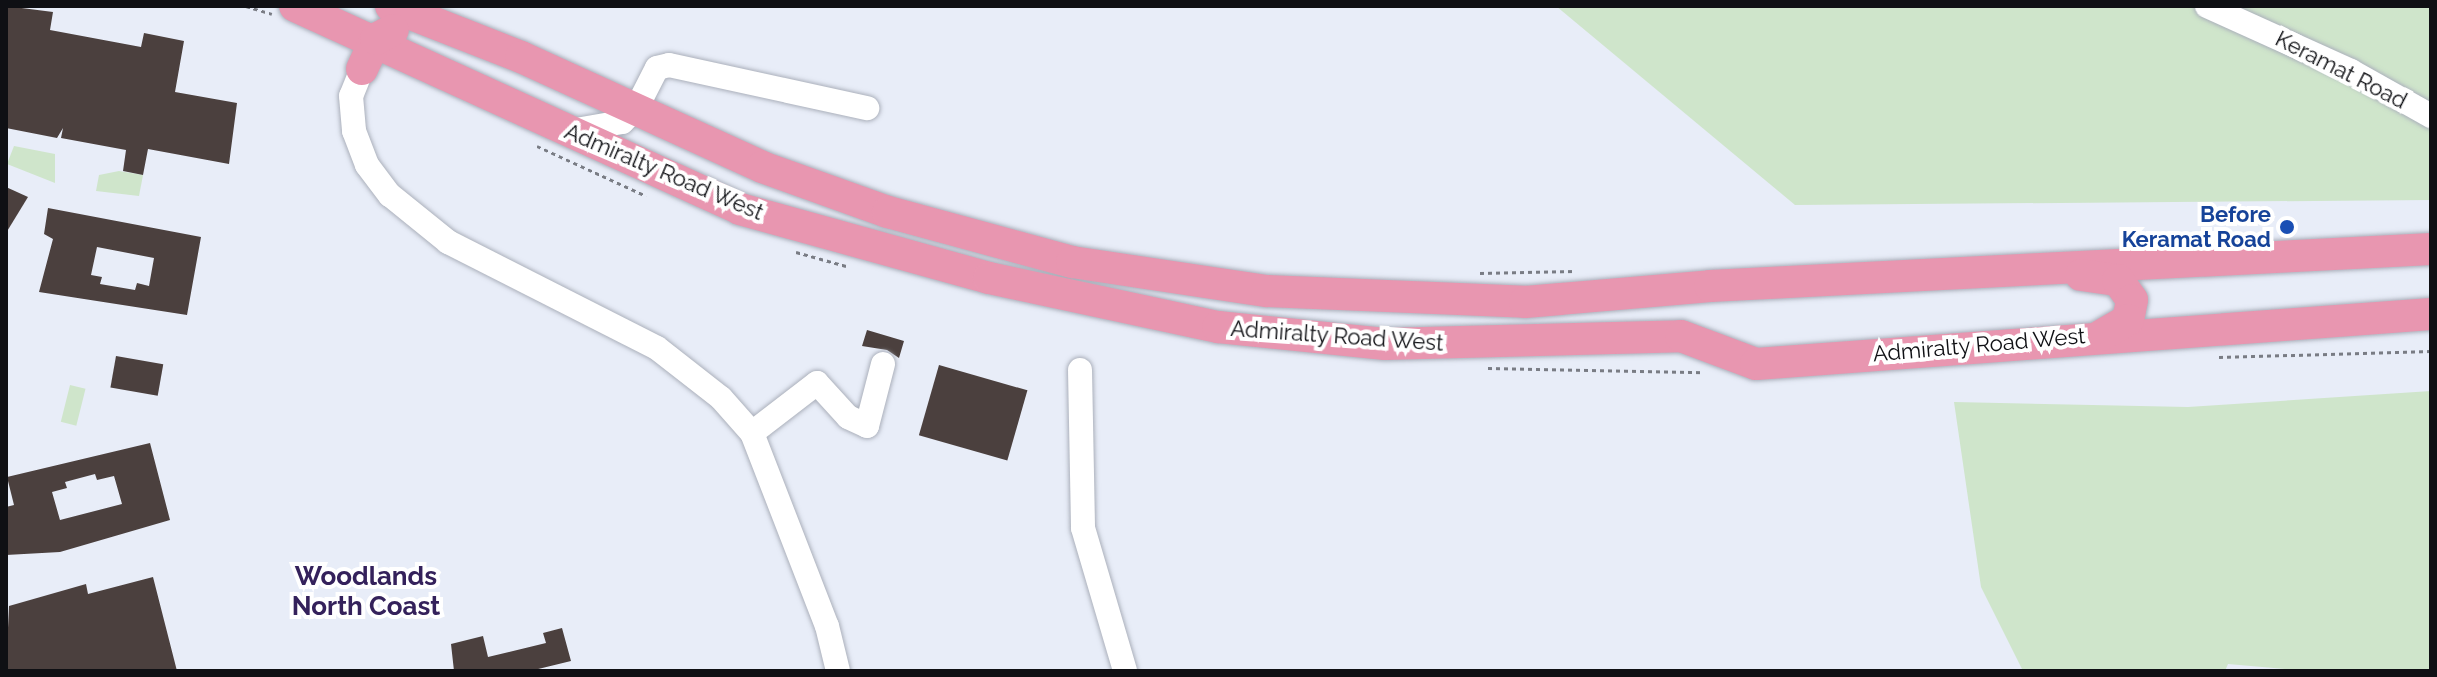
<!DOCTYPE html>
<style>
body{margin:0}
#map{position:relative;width:2437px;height:677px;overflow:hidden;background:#e8edf8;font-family:Raleway,sans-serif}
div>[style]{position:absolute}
.green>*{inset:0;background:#cfe5cb;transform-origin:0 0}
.building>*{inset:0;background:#4b403e;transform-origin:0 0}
.path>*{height:3px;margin-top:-1.5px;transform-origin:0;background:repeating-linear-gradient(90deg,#797c84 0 4px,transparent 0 8px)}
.roads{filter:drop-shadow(0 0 2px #abb0bb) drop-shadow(0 0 2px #abb0bb)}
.minor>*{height:24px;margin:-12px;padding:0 12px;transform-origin:12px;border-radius:12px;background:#fff}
.major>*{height:32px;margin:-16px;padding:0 16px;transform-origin:16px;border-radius:16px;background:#e896b0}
.dots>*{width:22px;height:22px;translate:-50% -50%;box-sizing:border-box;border:4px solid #fff;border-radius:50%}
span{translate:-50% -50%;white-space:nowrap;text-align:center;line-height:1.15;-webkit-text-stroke:8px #fff;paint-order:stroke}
.street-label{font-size:22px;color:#0f1014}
.transit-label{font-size:22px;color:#164399;font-weight:700}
.right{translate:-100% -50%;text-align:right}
.quarter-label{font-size:26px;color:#34215b;font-weight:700}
.frame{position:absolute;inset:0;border:8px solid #0f1014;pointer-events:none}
</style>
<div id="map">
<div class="green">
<i style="clip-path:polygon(1556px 6px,2431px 6px,2431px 200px,1795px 205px)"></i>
<i style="clip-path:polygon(14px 146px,55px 154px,55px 183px,7px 164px)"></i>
<i style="clip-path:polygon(119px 171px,143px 175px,139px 196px,96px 191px,99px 175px)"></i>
<i style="left:70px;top:385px;width:16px;height:38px;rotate:14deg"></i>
<i style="clip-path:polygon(2431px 391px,2431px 671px,2307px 671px,2228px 664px,2225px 671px,2023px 671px,1981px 587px,1954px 402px,2188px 407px)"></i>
</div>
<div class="building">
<i style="clip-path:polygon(6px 6px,53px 12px,50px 30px,141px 47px,144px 33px,184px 41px,175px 92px,237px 103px,229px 164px,148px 149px,143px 175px,123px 171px,126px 150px,61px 138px,63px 128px,57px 138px,6px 128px)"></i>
<i style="clip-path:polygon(6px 187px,28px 197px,6px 233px)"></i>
<i style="clip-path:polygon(evenodd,48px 208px,201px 237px,187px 315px,39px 292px,53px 239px,44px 234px,48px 208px,97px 247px,154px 258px,149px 286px,137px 283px,135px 290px,100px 284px,102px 277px,91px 275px,97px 247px)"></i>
<i style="clip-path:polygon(867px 330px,904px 341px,899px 358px,887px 350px,862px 346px)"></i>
<i style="left:116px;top:356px;width:48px;height:32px;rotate:10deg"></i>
<i style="left:939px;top:365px;width:92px;height:73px;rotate:16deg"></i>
<i style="clip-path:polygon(evenodd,150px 443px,170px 520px,60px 552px,6px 555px,6px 507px,14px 505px,7px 477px,150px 443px,95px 474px,97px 480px,114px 476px,122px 504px,60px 520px,52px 492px,67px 488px,65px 482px,95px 474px)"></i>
<i style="clip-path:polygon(153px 577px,177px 671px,6px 671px,9px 606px,86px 584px,88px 594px)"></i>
<i style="clip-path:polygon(562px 628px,571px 661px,530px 671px,454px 671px,451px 644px,483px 636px,488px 657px,546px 643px,543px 633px)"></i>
</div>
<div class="path">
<i style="left:246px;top:6px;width:27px;rotate:17deg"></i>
<i style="left:537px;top:146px;width:120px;rotate:24.6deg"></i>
<i style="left:796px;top:252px;width:52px;rotate:15.6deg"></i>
<i style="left:1480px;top:273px;width:96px;rotate:-1.2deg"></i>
<i style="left:2219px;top:357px;width:212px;rotate:-1.6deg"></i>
<i style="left:1488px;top:368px;width:216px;rotate:1.1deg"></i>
</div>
<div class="roads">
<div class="minor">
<i style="left:2207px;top:6px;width:158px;rotate:24.3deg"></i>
<i style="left:2351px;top:71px;width:92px;rotate:29.4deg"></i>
<i style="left:362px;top:69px;width:29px;rotate:112deg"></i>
<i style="left:351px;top:96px;width:35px;rotate:85deg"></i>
<i style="left:354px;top:131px;width:36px;rotate:69deg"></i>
<i style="left:367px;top:165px;width:38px;rotate:53deg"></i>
<i style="left:390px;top:195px;width:75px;rotate:39deg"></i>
<i style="left:448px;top:242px;width:234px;rotate:26.9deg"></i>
<i style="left:657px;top:348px;width:81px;rotate:38deg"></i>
<i style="left:721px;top:398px;width:47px;rotate:48.5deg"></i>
<i style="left:752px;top:433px;width:207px;rotate:68.8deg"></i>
<i style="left:827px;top:626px;width:46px;rotate:76.3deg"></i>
<i style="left:570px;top:131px;width:53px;rotate:-9.8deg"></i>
<i style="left:622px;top:122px;width:19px;rotate:-43deg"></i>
<i style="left:636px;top:109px;width:46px;rotate:-62.9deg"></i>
<i style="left:657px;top:68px;width:12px;rotate:-14deg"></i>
<i style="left:669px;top:65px;width:203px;rotate:12.3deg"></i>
<i style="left:1080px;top:370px;width:158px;rotate:88.9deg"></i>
<i style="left:1083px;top:528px;width:149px;rotate:73.6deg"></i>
<i style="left:752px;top:433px;width:82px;rotate:-37.6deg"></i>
<i style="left:817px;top:383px;width:46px;rotate:47.6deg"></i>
<i style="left:848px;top:417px;width:21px;rotate:25deg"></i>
<i style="left:867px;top:426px;width:64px;rotate:-75.5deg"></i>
</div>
<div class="major">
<i style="left:295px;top:6px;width:489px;rotate:24.5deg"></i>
<i style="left:740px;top:209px;width:258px;rotate:15.5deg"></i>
<i style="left:989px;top:278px;width:234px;rotate:12.1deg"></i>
<i style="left:1218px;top:327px;width:168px;rotate:5.8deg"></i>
<i style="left:1385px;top:344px;width:296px;rotate:-1.5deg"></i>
<i style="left:1681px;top:336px;width:80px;rotate:20.5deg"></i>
<i style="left:1756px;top:364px;width:677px;rotate:-4.24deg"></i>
<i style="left:391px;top:6px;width:140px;rotate:21.4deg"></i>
<i style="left:521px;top:57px;width:265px;rotate:24.5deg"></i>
<i style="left:762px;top:167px;width:134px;rotate:19.7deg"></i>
<i style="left:888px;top:212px;width:191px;rotate:15.2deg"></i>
<i style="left:1072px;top:262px;width:197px;rotate:8.5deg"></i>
<i style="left:1267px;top:291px;width:258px;rotate:2.4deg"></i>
<i style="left:1525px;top:302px;width:186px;rotate:-4.9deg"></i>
<i style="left:1710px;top:286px;width:722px;rotate:-2.94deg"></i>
<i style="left:362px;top:69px;width:33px;rotate:-65deg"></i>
<i style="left:376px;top:39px;width:19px;rotate:-28deg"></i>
<i style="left:2081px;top:275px;width:37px;rotate:8deg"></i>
<i style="left:2118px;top:280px;width:24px;rotate:55deg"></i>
<i style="left:2132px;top:300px;width:20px;rotate:101deg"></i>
<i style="left:2128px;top:320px;width:30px;rotate:150deg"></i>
</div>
</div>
<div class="dots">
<i style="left:2287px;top:227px;background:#1a4fb4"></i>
</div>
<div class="street-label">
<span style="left:2341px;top:70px;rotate:27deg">Keramat Road</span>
<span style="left:664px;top:172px;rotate:23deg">Admiralty Road West</span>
<span style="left:1337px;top:336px;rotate:4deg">Admiralty Road West</span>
<span style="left:1979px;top:345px;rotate:-5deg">Admiralty Road West</span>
</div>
<div class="transit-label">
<span class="right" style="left:2271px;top:227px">Before<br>Keramat Road</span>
</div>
<div class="quarter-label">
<span style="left:366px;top:592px">Woodlands<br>North Coast</span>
</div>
<div class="frame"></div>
</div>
